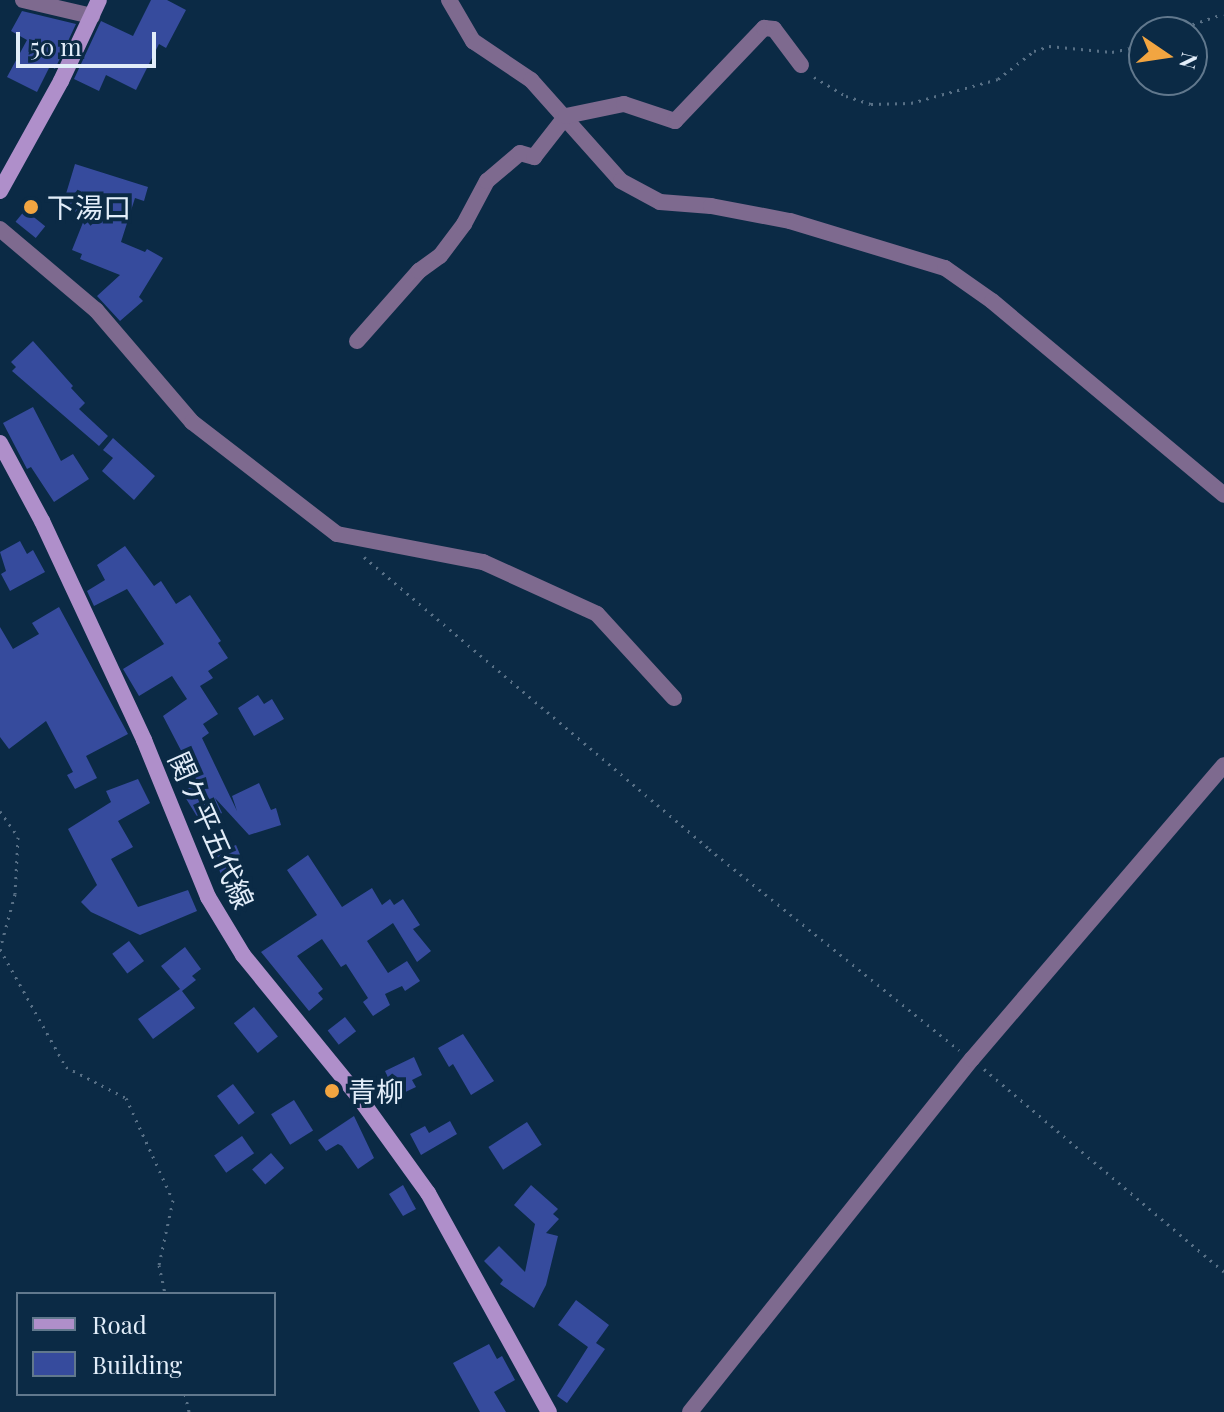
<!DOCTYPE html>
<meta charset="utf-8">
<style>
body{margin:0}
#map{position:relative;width:1224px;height:1412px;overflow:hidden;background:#0b2a45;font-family:"Playfair Display","Noto Sans JP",serif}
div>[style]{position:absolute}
.building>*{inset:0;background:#364b9d;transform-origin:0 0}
.path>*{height:3px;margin-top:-1.5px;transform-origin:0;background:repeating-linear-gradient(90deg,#587086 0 2px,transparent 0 8px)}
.street>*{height:16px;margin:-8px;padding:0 8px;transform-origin:8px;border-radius:8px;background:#7e6a8f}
.secondary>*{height:16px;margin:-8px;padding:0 8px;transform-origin:8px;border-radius:8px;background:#af8fca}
.dots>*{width:22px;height:22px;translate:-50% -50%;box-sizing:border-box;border:4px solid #0b2a45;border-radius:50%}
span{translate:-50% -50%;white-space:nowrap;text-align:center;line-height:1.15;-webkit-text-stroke:8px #0b2a45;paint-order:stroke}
.poi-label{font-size:28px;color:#e2edf9}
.left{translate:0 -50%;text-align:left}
.street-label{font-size:28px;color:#e2edf9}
.legend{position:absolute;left:16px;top:1292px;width:260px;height:104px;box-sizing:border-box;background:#0b2a45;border:2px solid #61788d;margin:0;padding:10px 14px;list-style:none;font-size:24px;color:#e2edf9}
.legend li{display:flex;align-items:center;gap:16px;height:40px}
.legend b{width:40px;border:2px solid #61788d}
.north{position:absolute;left:1128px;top:16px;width:80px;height:80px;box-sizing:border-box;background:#0b2a45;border:2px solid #61788d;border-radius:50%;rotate:103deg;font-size:22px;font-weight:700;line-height:32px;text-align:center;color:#e2edf9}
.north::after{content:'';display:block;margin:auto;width:28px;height:36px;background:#f2a541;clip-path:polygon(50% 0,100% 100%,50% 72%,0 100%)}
.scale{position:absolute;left:16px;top:32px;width:140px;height:36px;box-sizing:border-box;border:4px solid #e2edf9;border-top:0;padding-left:10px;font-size:24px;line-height:28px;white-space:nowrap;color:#e2edf9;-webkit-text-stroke:6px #0b2a45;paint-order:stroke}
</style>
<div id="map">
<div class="building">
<i style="clip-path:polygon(151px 0,167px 0,186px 10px,166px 48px,159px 44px,136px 90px,106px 75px,99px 91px,74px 79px,101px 21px,133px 36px)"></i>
<i style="clip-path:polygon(22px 11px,76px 24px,55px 69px,50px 66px,37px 92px,7px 77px,27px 40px,11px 31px)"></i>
<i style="clip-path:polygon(75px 164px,148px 187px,144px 201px,135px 198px,121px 242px,145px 252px,147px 249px,163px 258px,139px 297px,143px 301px,120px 321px,97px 296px,120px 275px,80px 259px,82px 254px,72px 250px,86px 215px,62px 207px)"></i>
<i style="left:25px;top:210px;width:26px;height:15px;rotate:39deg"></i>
<i style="clip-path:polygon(33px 341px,73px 386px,71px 388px,85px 403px,79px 409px,108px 436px,99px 446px,12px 371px,16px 367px,11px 362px)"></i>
<i style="clip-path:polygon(33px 407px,61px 461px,73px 454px,89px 479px,54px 502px,31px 467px,27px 469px,3px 423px)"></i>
<i style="clip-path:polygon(113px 438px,155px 476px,134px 500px,102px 471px,113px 458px,103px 450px)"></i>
<i style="clip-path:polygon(20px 541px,27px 554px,33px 550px,45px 572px,10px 591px,1px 574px,6px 571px,0 552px)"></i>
<i style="clip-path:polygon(125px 546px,154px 586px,161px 581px,176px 604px,190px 595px,221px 641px,218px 643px,228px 658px,208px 671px,213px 678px,200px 686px,218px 714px,203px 724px,209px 733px,202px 738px,237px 811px,232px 796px,259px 783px,271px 810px,276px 808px,281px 825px,249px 835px,215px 798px,222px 813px,201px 823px,182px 792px,198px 783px,163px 716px,187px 699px,172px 676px,139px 696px,123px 669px,164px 644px,127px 589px,94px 606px,87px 591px,105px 580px,97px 565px)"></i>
<i style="clip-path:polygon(59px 607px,128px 734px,86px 756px,97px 778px,75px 789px,67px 775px,73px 772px,46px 721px,9px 749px,0 737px,0 627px,13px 649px,39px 634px,32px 623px)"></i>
<i style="clip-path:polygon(258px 695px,264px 704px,272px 699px,284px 719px,254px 736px,238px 708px)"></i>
<i style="clip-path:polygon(138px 779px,150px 803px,118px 821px,133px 847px,111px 859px,138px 907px,188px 890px,197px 911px,140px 935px,91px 912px,81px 902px,97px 885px,68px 829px,111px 802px,106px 791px)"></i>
<i style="clip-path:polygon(236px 845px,246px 869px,226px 890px,214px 854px)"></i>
<i style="clip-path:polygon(308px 855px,342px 907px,372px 888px,382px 905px,390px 899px,394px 905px,403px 899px,420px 925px,413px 929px,431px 951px,417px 962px,393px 923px,367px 941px,388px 973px,407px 961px,420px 981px,405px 991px,402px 986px,385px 994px,390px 1005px,373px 1016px,363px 1002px,368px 998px,346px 964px,341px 967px,322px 939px,297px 956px,323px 989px,318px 993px,323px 999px,309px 1011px,261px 952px,317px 915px,287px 870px)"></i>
<i style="left:129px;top:941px;width:25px;height:21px;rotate:53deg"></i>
<i style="clip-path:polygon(185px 947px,201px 969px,192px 976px,196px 980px,182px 991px,195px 1008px,153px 1039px,138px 1019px,180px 989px,161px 966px)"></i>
<i style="left:254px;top:1007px;width:38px;height:26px;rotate:51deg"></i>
<i style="left:345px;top:1017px;width:18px;height:22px;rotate:52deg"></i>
<i style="clip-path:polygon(463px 1034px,494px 1081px,471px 1095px,453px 1064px,449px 1067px,438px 1048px)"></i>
<i style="clip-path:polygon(414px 1057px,422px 1075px,412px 1080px,416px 1087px,382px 1103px,374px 1089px,389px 1080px,385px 1071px)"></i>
<i style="left:233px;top:1084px;width:36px;height:20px;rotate:53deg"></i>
<i style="left:294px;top:1100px;width:36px;height:27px;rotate:58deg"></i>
<i style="clip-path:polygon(354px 1116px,374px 1158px,358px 1169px,342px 1146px,338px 1144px,326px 1151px,318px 1140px)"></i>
<i style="clip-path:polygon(450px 1121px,457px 1134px,421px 1155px,410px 1134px,425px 1126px,429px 1133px)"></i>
<i style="left:527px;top:1122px;width:27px;height:46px;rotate:57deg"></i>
<i style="left:242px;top:1136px;width:21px;height:34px;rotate:55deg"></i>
<i style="left:271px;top:1153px;width:20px;height:25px;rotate:49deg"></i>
<i style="clip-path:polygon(403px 1185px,416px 1209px,403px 1216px,389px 1194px)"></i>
<i style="clip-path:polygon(531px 1185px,558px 1209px,553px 1214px,559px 1219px,546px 1233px,558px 1236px,546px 1285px,534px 1308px,500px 1284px,503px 1280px,484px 1261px,499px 1246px,525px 1272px,535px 1224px,514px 1205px)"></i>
<i style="clip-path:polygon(576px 1300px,609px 1325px,596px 1343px,605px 1349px,567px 1403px,557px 1396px,588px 1347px,558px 1325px)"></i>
<i style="clip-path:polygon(489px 1344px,497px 1359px,502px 1356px,515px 1380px,494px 1392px,506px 1412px,480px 1412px,453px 1363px)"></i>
</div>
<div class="path">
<i style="left:1170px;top:32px;width:56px;rotate:-18.8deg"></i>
<i style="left:814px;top:77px;width:37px;rotate:31deg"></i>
<i style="left:846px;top:96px;width:26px;rotate:18deg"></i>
<i style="left:871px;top:104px;width:40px;rotate:-1.4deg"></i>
<i style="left:911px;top:103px;width:90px;rotate:-15.4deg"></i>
<i style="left:998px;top:79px;width:46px;rotate:-37.9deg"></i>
<i style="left:1034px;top:51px;width:16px;rotate:-18deg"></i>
<i style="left:1049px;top:46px;width:63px;rotate:5.4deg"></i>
<i style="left:1112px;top:52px;width:33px;rotate:-12deg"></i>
<i style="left:364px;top:557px;width:452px;rotate:40.2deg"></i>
<i style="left:709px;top:849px;width:321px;rotate:38.8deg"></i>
<i style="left:0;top:811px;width:32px;rotate:55deg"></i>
<i style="left:18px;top:837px;width:57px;rotate:93deg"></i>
<i style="left:15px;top:894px;width:57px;rotate:105.3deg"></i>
<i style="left:0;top:949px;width:135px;rotate:60.8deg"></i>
<i style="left:66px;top:1067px;width:68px;rotate:27.3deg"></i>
<i style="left:126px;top:1098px;width:112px;rotate:65.3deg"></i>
<i style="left:173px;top:1200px;width:66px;rotate:102.2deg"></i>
<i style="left:159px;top:1265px;width:30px;rotate:78deg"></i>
<i style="left:984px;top:1069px;width:314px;rotate:40.2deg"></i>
<i style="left:185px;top:1394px;width:18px;rotate:77deg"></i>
</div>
<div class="street">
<i style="left:23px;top:0;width:71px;rotate:13.1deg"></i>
<i style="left:449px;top:0;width:48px;rotate:59.7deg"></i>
<i style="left:473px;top:41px;width:70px;rotate:33.9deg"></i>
<i style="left:531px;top:80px;width:135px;rotate:48.3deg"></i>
<i style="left:621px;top:181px;width:44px;rotate:28.3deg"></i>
<i style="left:660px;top:202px;width:51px;rotate:4.5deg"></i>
<i style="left:711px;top:206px;width:80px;rotate:10.8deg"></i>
<i style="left:790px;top:221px;width:162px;rotate:16.9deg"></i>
<i style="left:945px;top:268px;width:57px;rotate:35.1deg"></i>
<i style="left:992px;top:301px;width:302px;rotate:39.9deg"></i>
<i style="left:0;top:229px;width:126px;rotate:40.2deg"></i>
<i style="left:96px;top:310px;width:148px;rotate:49.4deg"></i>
<i style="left:192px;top:422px;width:183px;rotate:37.7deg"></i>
<i style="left:337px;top:534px;width:149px;rotate:10.9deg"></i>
<i style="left:483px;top:562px;width:125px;rotate:24.5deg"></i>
<i style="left:597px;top:614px;width:114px;rotate:47.5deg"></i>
<i style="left:357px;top:341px;width:94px;rotate:-48.5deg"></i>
<i style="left:419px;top:271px;width:26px;rotate:-36deg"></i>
<i style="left:440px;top:256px;width:40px;rotate:-53deg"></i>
<i style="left:464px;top:224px;width:49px;rotate:-61.9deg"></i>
<i style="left:487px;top:181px;width:43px;rotate:-40.3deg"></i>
<i style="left:520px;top:153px;width:15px;rotate:16deg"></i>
<i style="left:534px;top:157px;width:52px;rotate:-52deg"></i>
<i style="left:566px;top:116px;width:59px;rotate:-11.7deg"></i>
<i style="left:624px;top:104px;width:54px;rotate:18.4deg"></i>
<i style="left:675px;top:121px;width:129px;rotate:-46.3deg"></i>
<i style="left:764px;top:28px;width:10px;rotate:6deg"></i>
<i style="left:774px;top:29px;width:45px;rotate:53.1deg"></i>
<i style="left:690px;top:1412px;width:452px;rotate:-51.4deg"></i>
<i style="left:972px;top:1059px;width:387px;rotate:-49.4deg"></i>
</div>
<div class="secondary">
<i style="left:0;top:191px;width:126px;rotate:-61deg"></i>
<i style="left:61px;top:81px;width:89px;rotate:-64.9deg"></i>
<i style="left:0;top:443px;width:89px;rotate:61.7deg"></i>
<i style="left:42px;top:521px;width:242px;rotate:65deg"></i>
<i style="left:144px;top:740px;width:170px;rotate:67.8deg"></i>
<i style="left:208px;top:897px;width:68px;rotate:58.9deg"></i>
<i style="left:243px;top:955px;width:182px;rotate:50.8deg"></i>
<i style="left:358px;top:1096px;width:120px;rotate:54.2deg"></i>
<i style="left:428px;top:1193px;width:250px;rotate:61.1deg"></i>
</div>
<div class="dots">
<i style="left:31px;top:207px;background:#f2a541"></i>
<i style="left:332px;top:1091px;background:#f2a541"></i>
</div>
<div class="poi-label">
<span class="left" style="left:47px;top:207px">下湯口</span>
<span class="left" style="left:348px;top:1091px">青柳</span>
</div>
<div class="street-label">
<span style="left:212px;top:830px;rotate:66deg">関ケ平五代線</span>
</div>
<ul class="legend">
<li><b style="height:10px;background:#af8fca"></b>Road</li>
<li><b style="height:22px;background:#364b9d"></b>Building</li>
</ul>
<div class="north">N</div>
<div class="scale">50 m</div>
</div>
